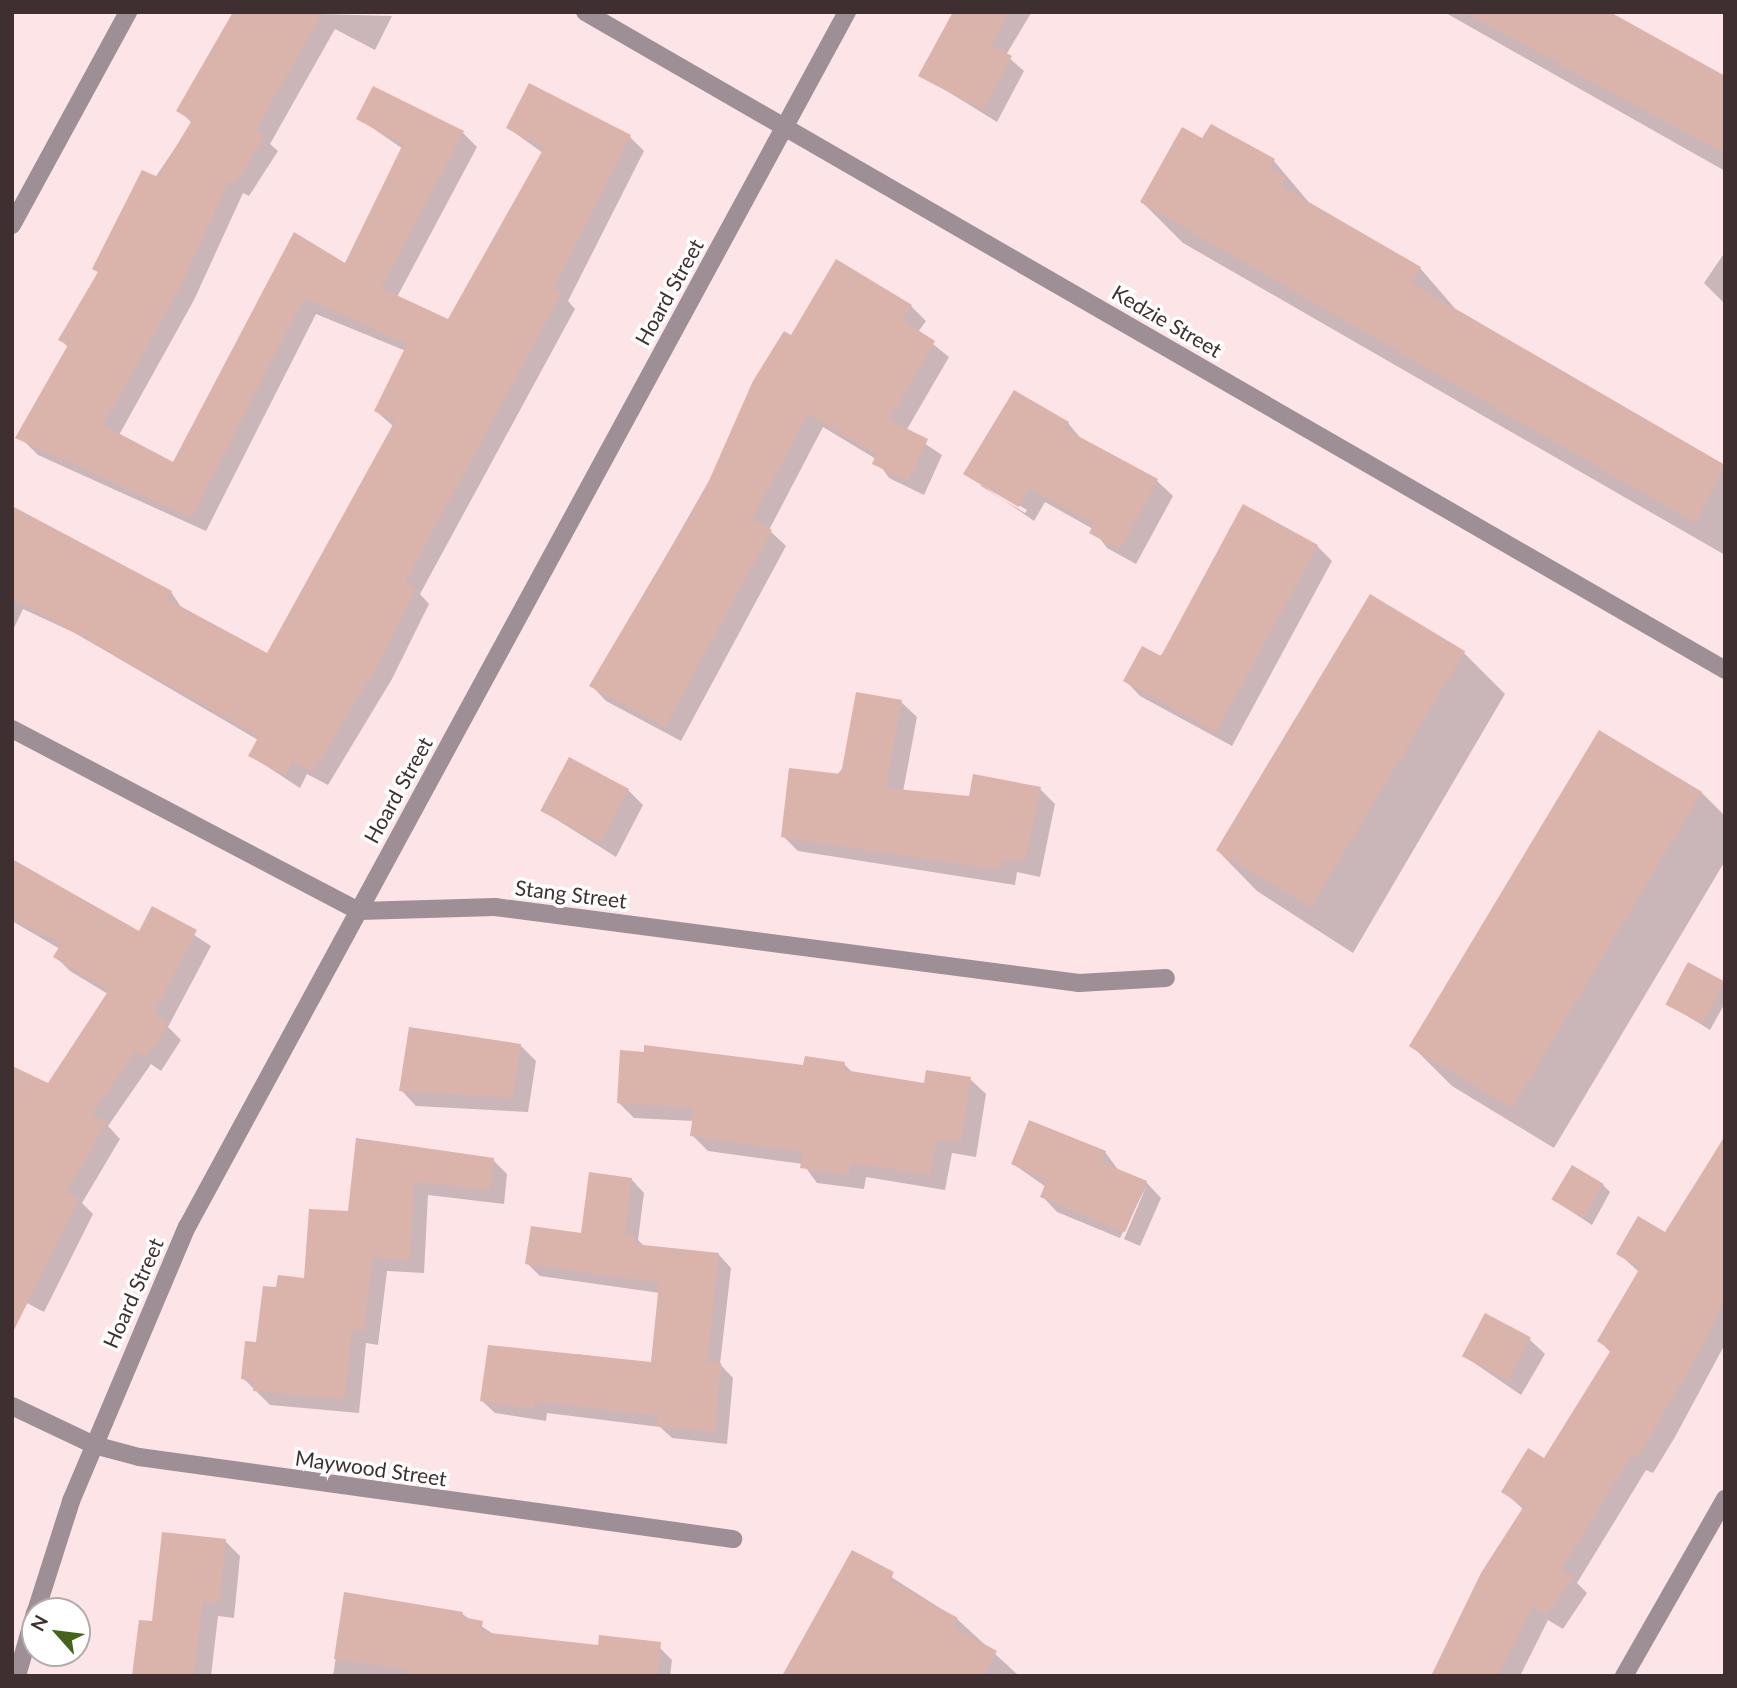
<!DOCTYPE html>
<style>
body{margin:0}
#map{position:relative;width:1737px;height:1688px;overflow:hidden;background:#fde4e7;font-family:Lato,sans-serif}
div>[style]{position:absolute}
.shadow>*{inset:0;background:#0003}
.building>*{inset:0;background:#dab3aa;transform-origin:0 0}
.minor>*{height:18px;margin:-9px;padding:0 9px;transform-origin:9px;border-radius:9px;background:#9e8e96}
span{translate:-50% -50%;white-space:nowrap;text-align:center;line-height:1.15;-webkit-text-stroke:7px #fff;paint-order:stroke}
.street-label{font-size:21px;color:#3f2f31}
.frame{position:absolute;inset:0;border:14px solid #3f2f31;pointer-events:none}
.north{position:absolute;left:21px;top:1597px;width:70px;height:70px;box-sizing:border-box;background:#fff;border:2px solid #b2acad;border-radius:50%;rotate:298deg;font-size:19px;font-weight:700;line-height:28px;text-align:center;color:#3f2f31}
.north::after{content:'';display:block;margin:auto;width:24px;height:32px;background:#44641a;clip-path:polygon(50% 0,100% 100%,50% 72%,0 100%)}
</style>
<div id="map">
<div class="shadow">
<i style="clip-path:polygon(242px 12px,392px 16px,375px 50px,335px 29px,270px 144px,278px 151px,249px 196px,243px 193px,194px 300px,119px 435px,174px 464px,294px 235px,346px 266px,403px 149px,358px 118px,463px 133px,477px 147px,397px 297px,449px 322px,543px 153px,508px 128px,530px 85px,630px 137px,644px 151px,568px 301px,575px 309px,420px 594px,429px 604px,392px 679px,328px 785px,307px 774px,300px 788px,251px 756px,258px 740px,75px 633px,23px 609px,13px 630px,12px 508px,171px 592px,183px 610px,268px 656px,394px 427px,376px 411px,406px 351px,316px 314px,206px 531px,38px 455px,24px 441px,68px 347px,60px 339px,99px 273px,94px 268px,192px 123px,179px 110px)"></i>
<i style="clip-path:polygon(958px 12px,1031px 13px,1006px 55px,1024px 71px,997px 122px,921px 75px)"></i>
<i style="clip-path:polygon(1444px 12px,1603px 12px,1725px 81px,1725px 171px)"></i>
<i style="clip-path:polygon(1203px 140px,1274px 161px,1312px 206px,1420px 268px,1458px 312px,1725px 467px,1725px 555px,1183px 243px,1142px 202px)"></i>
<i style="clip-path:polygon(1725px 252px,1725px 304px,1704px 283px)"></i>
<i style="clip-path:polygon(911px 306px,926px 321px,918px 332px,949px 357px,906px 431px,942px 455px,924px 495px,889px 478px,876px 459px,823px 427px,769px 530px,786px 546px,681px 741px,606px 701px,592px 686px,791px 337px)"></i>
<i style="clip-path:polygon(evenodd,1068px 423px,1082px 440px,1157px 481px,1173px 496px,1136px 564px,1107px 548px,1093px 529px,1045px 502px,1034px 521px,966px 474px,1068px 423px,981px 482px,1027px 510px,1025px 513px,981px 486px,981px 482px)"></i>
<i style="clip-path:polygon(1317px 546px,1332px 561px,1232px 746px,1140px 696px,1125px 680px)"></i>
<i style="clip-path:polygon(1464px 653px,1505px 694px,1353px 953px,1257px 891px,1217px 850px)"></i>
<i style="clip-path:polygon(901px 702px,917px 717px,903px 792px,970px 798px,1040px 789px,1055px 804px,1040px 877px,1017px 872px,1015px 885px,798px 851px,783px 836px)"></i>
<i style="clip-path:polygon(628px 790px,643px 805px,616px 857px,543px 811px)"></i>
<i style="clip-path:polygon(1701px 792px,1725px 816px,1725px 861px,1554px 1148px,1452px 1086px,1411px 1045px)"></i>
<i style="clip-path:polygon(12px 866px,139px 933px,153px 908px,211px 946px,168px 1027px,181px 1040px,161px 1071px,151px 1064px,108px 1126px,120px 1139px,82px 1203px,93px 1214px,44px 1312px,23px 1301px,49px 1085px,108px 994px,70px 971px,56px 957px,60px 949px,12px 921px)"></i>
<i style="clip-path:polygon(1689px 965px,1725px 985px,1725px 1003px,1710px 1030px,1668px 1004px)"></i>
<i style="clip-path:polygon(520px 1045px,536px 1061px,528px 1112px,416px 1106px,401px 1090px)"></i>
<i style="clip-path:polygon(844px 1064px,854px 1074px,925px 1085px,970px 1079px,986px 1094px,976px 1157px,952px 1153px,945px 1190px,866px 1177px,864px 1189px,817px 1183px,803px 1164px,708px 1151px,692px 1135px,694px 1121px,634px 1118px,619px 1103px)"></i>
<i style="clip-path:polygon(1725px 1136px,1725px 1344px,1675px 1437px,1653px 1473px,1646px 1470px,1577px 1583px,1587px 1593px,1563px 1629px,1548px 1620px,1520px 1676px,1433px 1676px,1524px 1510px,1503px 1491px,1545px 1460px,1611px 1353px,1599px 1340px,1639px 1272px,1618px 1253px,1665px 1235px)"></i>
<i style="clip-path:polygon(357px 1140px,493px 1160px,507px 1174px,504px 1204px,428px 1195px,424px 1273px,387px 1271px,378px 1345px,366px 1343px,359px 1413px,270px 1405px,243px 1378px,277px 1289px,306px 1280px,349px 1213px)"></i>
<i style="clip-path:polygon(1105px 1152px,1119px 1171px,1146px 1182px,1161px 1198px,1140px 1246px,1124px 1239px,1146px 1187px,1120px 1238px,1057px 1212px,1042px 1196px,1046px 1187px,1013px 1164px)"></i>
<i style="clip-path:polygon(632px 1180px,644px 1193px,638px 1240px,645px 1247px,719px 1255px,731px 1268px,720px 1364px,733px 1378px,727px 1444px,672px 1438px,660px 1427px,547px 1413px,546px 1421px,495px 1413px,482px 1401px,576px 1360px,577px 1354px,653px 1364px,660px 1293px,540px 1276px,527px 1263px,583px 1235px)"></i>
<i style="clip-path:polygon(1603px 1185px,1610px 1192px,1592px 1225px,1554px 1200px)"></i>
<i style="clip-path:polygon(1529px 1339px,1545px 1354px,1521px 1395px,1464px 1356px)"></i>
<i style="clip-path:polygon(225px 1541px,240px 1556px,234px 1618px,218px 1616px,211px 1676px,134px 1676px,153px 1623px)"></i>
<i style="clip-path:polygon(852px 1552px,957px 1619px,1019px 1676px,784px 1676px)"></i>
<i style="clip-path:polygon(346px 1594px,462px 1614px,495px 1635px,600px 1647px,655px 1643px,672px 1660px,670px 1676px,333px 1676px)"></i>
</div>
<div class="building">
<i style="clip-path:polygon(233px 12px,323px 12px,256px 130px,265px 136px,235px 184px,229px 180px,181px 286px,103px 425px,173px 462px,294px 232px,345px 263px,403px 144px,356px 119px,373px 86px,464px 131px,381px 288px,448px 319px,544px 148px,506px 128px,529px 83px,631px 135px,554px 288px,562px 293px,405px 582px,416px 588px,378px 665px,313px 772px,292px 761px,285px 775px,248px 756px,259px 736px,12px 598px,12px 506px,172px 591px,167px 599px,267px 653px,395px 421px,374px 411px,407px 344px,310px 300px,302px 301px,192px 518px,15px 438px,68px 345px,58px 340px,98px 272px,92px 269px,142px 170px,158px 177px,192px 120px,176px 111px)"></i>
<i style="clip-path:polygon(953px 12px,1010px 12px,991px 45px,1012px 56px,983px 110px,918px 76px)"></i>
<i style="clip-path:polygon(1464px 12px,1610px 12px,1725px 76px,1725px 154px)"></i>
<i style="clip-path:polygon(1211px 124px,1275px 159px,1270px 169px,1286px 177px,1281px 186px,1421px 267px,1411px 283px,1725px 465px,1695px 523px,1140px 202px,1182px 127px,1202px 138px)"></i>
<i style="clip-path:polygon(836px 259px,912px 305px,902px 320px,935px 341px,889px 420px,928px 439px,908px 481px,872px 464px,876px 454px,808px 414px,752px 519px,772px 530px,665px 727px,589px 686px,704px 492px,753px 381px,784px 331px,791px 335px)"></i>
<i style="clip-path:polygon(1014px 390px,1069px 422px,1065px 429px,1158px 479px,1120px 550px,1089px 533px,1094px 524px,1029px 488px,1019px 507px,963px 474px)"></i>
<i style="clip-path:polygon(1243px 504px,1318px 545px,1216px 732px,1123px 681px,1142px 646px,1161px 656px)"></i>
<i style="left:1370px;top:594px;width:111px;height:299px;rotate:31deg"></i>
<i style="clip-path:polygon(856px 692px,902px 700px,886px 788px,969px 796px,973px 774px,1041px 787px,1025px 862px,1002px 858px,1000px 870px,781px 837px,789px 768px,841px 774px)"></i>
<i style="left:1599px;top:730px;width:120px;height:369px;rotate:31deg"></i>
<i style="left:569px;top:757px;width:68px;height:61px;rotate:28deg"></i>
<i style="clip-path:polygon(12px 859px,139px 931px,152px 906px,197px 930px,153px 1014px,168px 1024px,146px 1057px,136px 1051px,92px 1114px,107px 1123px,66px 1192px,79px 1199px,12px 1334px,12px 1066px,48px 1083px,109px 990px,53px 957px,61px 944px,12px 918px)"></i>
<i style="left:1688px;top:962px;width:42px;height:48px;rotate:28deg"></i>
<i style="clip-path:polygon(409px 1027px,521px 1044px,513px 1098px,399px 1091px)"></i>
<i style="clip-path:polygon(644px 1045px,803px 1065px,805px 1056px,845px 1062px,844px 1070px,924px 1083px,926px 1070px,971px 1077px,961px 1143px,937px 1139px,930px 1175px,851px 1163px,849px 1175px,800px 1168px,803px 1152px,690px 1136px,694px 1108px,617px 1103px,620px 1050px,644px 1052px)"></i>
<i style="clip-path:polygon(1029px 1120px,1106px 1151px,1101px 1162px,1147px 1181px,1125px 1232px,1040px 1197px,1047px 1180px,1011px 1164px)"></i>
<i style="clip-path:polygon(1725px 1136px,1725px 1299px,1703px 1346px,1637px 1459px,1631px 1456px,1562px 1569px,1573px 1576px,1547px 1615px,1533px 1606px,1498px 1676px,1431px 1676px,1481px 1573px,1524px 1506px,1501px 1492px,1528px 1448px,1544px 1458px,1611px 1350px,1597px 1341px,1640px 1268px,1616px 1254px,1638px 1216px,1665px 1232px)"></i>
<i style="clip-path:polygon(356px 1138px,494px 1158px,490px 1190px,414px 1182px,410px 1260px,373px 1257px,364px 1331px,352px 1329px,345px 1399px,253px 1391px,254px 1381px,241px 1379px,245px 1341px,256px 1342px,263px 1286px,276px 1287px,278px 1275px,304px 1278px,309px 1209px,348px 1211px)"></i>
<i style="left:1572px;top:1165px;width:37px;height:40px;rotate:31deg"></i>
<i style="clip-path:polygon(589px 1172px,632px 1178px,625px 1234px,635px 1235px,634px 1244px,719px 1253px,707px 1362px,721px 1363px,715px 1432px,657px 1426px,658px 1416px,535px 1401px,534px 1409px,480px 1401px,488px 1345px,651px 1362px,659px 1283px,525px 1264px,531px 1226px,581px 1233px)"></i>
<i style="left:1485px;top:1313px;width:52px;height:49px;rotate:28deg"></i>
<i style="clip-path:polygon(162px 1532px,226px 1539px,219px 1603px,203px 1602px,194px 1676px,132px 1676px,139px 1620px,152px 1621px)"></i>
<i style="clip-path:polygon(852px 1550px,894px 1572px,890px 1581px,958px 1618px,953px 1627px,997px 1651px,983px 1676px,782px 1676px)"></i>
<i style="clip-path:polygon(344px 1592px,463px 1612px,462px 1617px,483px 1621px,481px 1632px,598px 1645px,599px 1635px,661px 1642px,658px 1676px,407px 1676px,408px 1670px,334px 1659px)"></i>
</div>
<div class="minor">
<i style="left:585px;top:12px;width:1316px;rotate:29.99deg"></i>
<i style="left:12px;top:225px;width:243px;rotate:-61.4deg"></i>
<i style="left:12px;top:729px;width:392px;rotate:27.7deg"></i>
<i style="left:359px;top:911px;width:136px;rotate:-1.7deg"></i>
<i style="left:495px;top:907px;width:589px;rotate:7.41deg"></i>
<i style="left:1079px;top:983px;width:87px;rotate:-3.3deg"></i>
<i style="left:12px;top:1406px;width:91px;rotate:25.4deg"></i>
<i style="left:94px;top:1445px;width:47px;rotate:14.9deg"></i>
<i style="left:139px;top:1457px;width:600px;rotate:7.86deg"></i>
<i style="left:36px;top:1611px;width:115px;rotate:-72.3deg"></i>
<i style="left:71px;top:1501px;width:298px;rotate:-67.1deg"></i>
<i style="left:187px;top:1227px;width:1383px;rotate:-61.49deg"></i>
<i style="left:17px;top:1676px;width:66px;rotate:-74.1deg"></i>
<i style="left:1624px;top:1676px;width:204px;rotate:-60.3deg"></i>
</div>
<div class="street-label">
<span style="left:669px;top:292px;rotate:-61deg">Hoard Street</span>
<span style="left:1167px;top:321px;rotate:30deg">Kedzie Street</span>
<span style="left:398px;top:790px;rotate:-61deg">Hoard Street</span>
<span style="left:571px;top:894px;rotate:7deg">Stang Street</span>
<span style="left:133px;top:1293px;rotate:-66deg">Hoard Street</span>
<span style="left:371px;top:1468px;rotate:8deg">Maywood Street</span>
</div>
<div class="frame"></div>
<div class="north">N</div>
</div>
